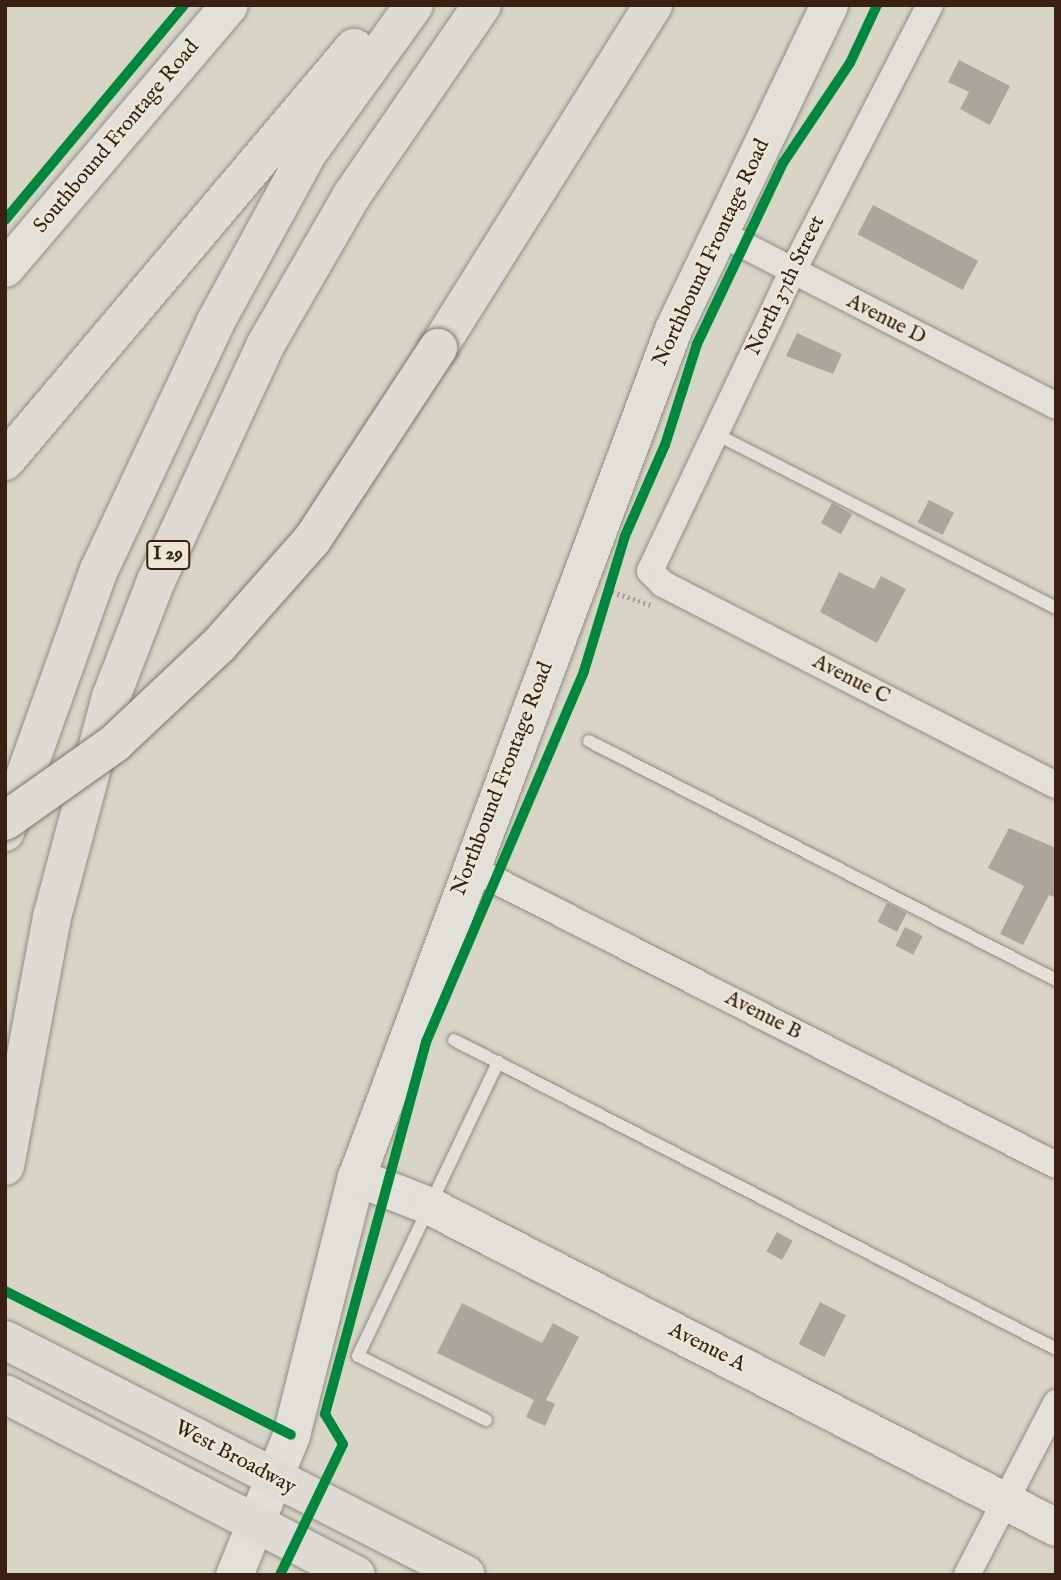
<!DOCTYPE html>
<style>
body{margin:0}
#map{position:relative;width:1061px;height:1580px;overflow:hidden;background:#d8d5c7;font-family:"IM FELL English",serif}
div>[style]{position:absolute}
.building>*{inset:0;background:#aaa69c;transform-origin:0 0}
.path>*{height:4.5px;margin-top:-2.25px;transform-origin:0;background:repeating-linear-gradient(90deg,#a49f98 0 2px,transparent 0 5.5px)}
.roads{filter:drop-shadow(0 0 2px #918c82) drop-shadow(0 0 2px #918c82)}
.lane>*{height:12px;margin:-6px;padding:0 6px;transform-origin:6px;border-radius:6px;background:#e2e0d9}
.street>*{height:26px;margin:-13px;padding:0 13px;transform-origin:13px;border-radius:13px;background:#e2e0d9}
.secondary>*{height:37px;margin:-18.5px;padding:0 18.5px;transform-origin:18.5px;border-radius:18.5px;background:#e2e0d9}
.primary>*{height:38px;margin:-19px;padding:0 19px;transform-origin:19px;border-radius:19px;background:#dddbd3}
.highway>*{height:38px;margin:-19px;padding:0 19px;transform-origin:19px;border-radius:19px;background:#dddbd3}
.bridges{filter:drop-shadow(0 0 2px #7a746b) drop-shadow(0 0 2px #7a746b)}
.highway-bridge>*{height:38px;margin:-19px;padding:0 19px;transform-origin:19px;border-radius:19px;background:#dddbd3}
.cycleway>*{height:10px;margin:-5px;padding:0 5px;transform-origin:5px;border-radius:5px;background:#00873e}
span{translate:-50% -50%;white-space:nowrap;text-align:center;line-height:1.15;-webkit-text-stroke:5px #ebe6d5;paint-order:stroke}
.shield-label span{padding:2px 5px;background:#ebe6d5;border:2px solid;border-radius:5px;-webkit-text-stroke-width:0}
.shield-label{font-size:19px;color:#392013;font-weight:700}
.street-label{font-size:21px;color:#392013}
.frame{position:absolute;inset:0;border:7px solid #392013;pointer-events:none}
</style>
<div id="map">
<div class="building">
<i style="clip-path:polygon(959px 60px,1010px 86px,990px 125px,960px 109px,969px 92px,948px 82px)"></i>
<i style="left:873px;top:205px;width:119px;height:33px;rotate:28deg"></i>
<i style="clip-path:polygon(797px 333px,842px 354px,833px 374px,786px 356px)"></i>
<i style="left:929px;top:500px;width:28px;height:25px;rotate:27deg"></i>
<i style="left:832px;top:503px;width:23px;height:23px;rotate:29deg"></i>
<i style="clip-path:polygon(839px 572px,874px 589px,881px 576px,906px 589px,877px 643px,820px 612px)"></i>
<i style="clip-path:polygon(1009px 828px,1056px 848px,1056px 898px,1049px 895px,1023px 945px,1000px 934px,1024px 886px,988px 868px)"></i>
<i style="left:887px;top:903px;width:22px;height:21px;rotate:27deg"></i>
<i style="left:905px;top:927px;width:20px;height:21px;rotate:27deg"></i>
<i style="left:777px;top:1232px;width:18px;height:22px;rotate:29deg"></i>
<i style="left:820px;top:1302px;width:29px;height:47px;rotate:27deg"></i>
<i style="clip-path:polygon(462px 1303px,542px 1343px,553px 1323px,579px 1337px,546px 1400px,555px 1404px,545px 1426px,526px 1417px,534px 1400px,437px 1353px)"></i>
</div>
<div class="path">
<i style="left:607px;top:590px;width:46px;rotate:18.8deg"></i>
</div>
<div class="roads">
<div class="lane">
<i style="left:714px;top:433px;width:384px;rotate:27.1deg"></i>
<i style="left:589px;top:741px;width:525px;rotate:27.1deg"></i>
<i style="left:454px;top:1040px;width:677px;rotate:27.17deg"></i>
<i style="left:486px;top:1420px;width:143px;rotate:-153.4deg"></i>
<i style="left:358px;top:1356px;width:326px;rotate:-64.5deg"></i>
</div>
<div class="street">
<i style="left:930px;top:5px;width:301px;rotate:117.3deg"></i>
<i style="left:792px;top:272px;width:331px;rotate:115.4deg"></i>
<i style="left:650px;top:571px;width:18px;rotate:45deg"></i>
<i style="left:663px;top:584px;width:441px;rotate:27.1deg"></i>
<i style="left:718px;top:232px;width:380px;rotate:27.2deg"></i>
<i style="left:469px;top:867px;width:658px;rotate:26.92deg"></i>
<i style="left:967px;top:1575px;width:194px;rotate:-62.6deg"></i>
</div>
<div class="secondary">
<i style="left:5px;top:268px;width:345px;rotate:-49.6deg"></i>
<i style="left:356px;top:1177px;width:77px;rotate:21.3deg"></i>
<i style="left:428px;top:1205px;width:706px;rotate:27.15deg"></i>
<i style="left:234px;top:1575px;width:151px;rotate:-67.8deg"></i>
<i style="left:291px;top:1435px;width:266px;rotate:-75.9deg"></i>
<i style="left:356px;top:1177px;width:905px;rotate:-69.5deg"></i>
<i style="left:673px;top:329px;width:360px;rotate:-64.3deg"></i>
</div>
<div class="primary">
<i style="left:5px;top:1340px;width:517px;rotate:27.01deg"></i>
<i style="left:5px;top:1394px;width:395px;rotate:27.3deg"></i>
</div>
<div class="highway">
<i style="left:438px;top:348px;width:405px;rotate:-57.9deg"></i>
<i style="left:5px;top:461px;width:541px;rotate:-49.8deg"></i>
<i style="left:5px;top:832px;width:278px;rotate:-70.3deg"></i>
<i style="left:99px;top:570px;width:273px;rotate:-64.8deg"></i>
<i style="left:215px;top:323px;width:192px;rotate:-61.4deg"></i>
<i style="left:307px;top:154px;width:183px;rotate:-54.3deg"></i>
<i style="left:5px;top:1166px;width:253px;rotate:-79.3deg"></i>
<i style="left:52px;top:917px;width:228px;rotate:-75deg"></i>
<i style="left:111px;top:697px;width:124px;rotate:-68.8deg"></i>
<i style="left:156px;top:581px;width:261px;rotate:-65.1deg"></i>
<i style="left:266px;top:344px;width:172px;rotate:-60deg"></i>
<i style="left:352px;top:195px;width:230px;rotate:-55.6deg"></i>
</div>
</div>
<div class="bridges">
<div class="highway-bridge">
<i style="left:5px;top:821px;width:135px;rotate:-35.3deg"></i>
<i style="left:115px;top:743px;width:143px;rotate:-43.3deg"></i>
<i style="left:219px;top:645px;width:140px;rotate:-48.5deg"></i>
<i style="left:312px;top:540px;width:230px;rotate:-56.7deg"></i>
</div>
</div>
<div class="cycleway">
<i style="left:5px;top:220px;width:280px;rotate:-50.2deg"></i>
<i style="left:5px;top:1291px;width:320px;rotate:26.7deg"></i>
<i style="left:280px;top:1575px;width:145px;rotate:-64.3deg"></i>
<i style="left:343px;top:1444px;width:35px;rotate:-121deg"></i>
<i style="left:325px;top:1414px;width:385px;rotate:-74.8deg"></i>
<i style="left:426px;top:1042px;width:403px;rotate:-66.9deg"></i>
<i style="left:584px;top:671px;width:141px;rotate:-73.1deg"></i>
<i style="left:625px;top:536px;width:99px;rotate:-66.3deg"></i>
<i style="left:665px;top:445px;width:106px;rotate:-72.4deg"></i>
<i style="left:697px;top:344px;width:200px;rotate:-64.6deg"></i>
<i style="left:783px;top:163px;width:120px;rotate:-56.2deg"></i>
<i style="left:850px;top:63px;width:64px;rotate:-65deg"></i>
</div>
<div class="shield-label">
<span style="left:168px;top:555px">I 29</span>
</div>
<div class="street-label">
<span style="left:117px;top:137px;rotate:-50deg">Southbound Frontage Road</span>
<span style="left:712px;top:253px;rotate:-65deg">Northbound Frontage Road</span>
<span style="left:786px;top:286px;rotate:-64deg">North 37th Street</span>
<span style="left:886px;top:320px;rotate:27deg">Avenue D</span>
<span style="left:851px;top:680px;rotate:27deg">Avenue C</span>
<span style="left:503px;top:779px;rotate:-69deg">Northbound Frontage Road</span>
<span style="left:763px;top:1016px;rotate:27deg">Avenue B</span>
<span style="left:707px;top:1348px;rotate:27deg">Avenue A</span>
<span style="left:235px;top:1458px;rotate:28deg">West Broadway</span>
</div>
<div class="frame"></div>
</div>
